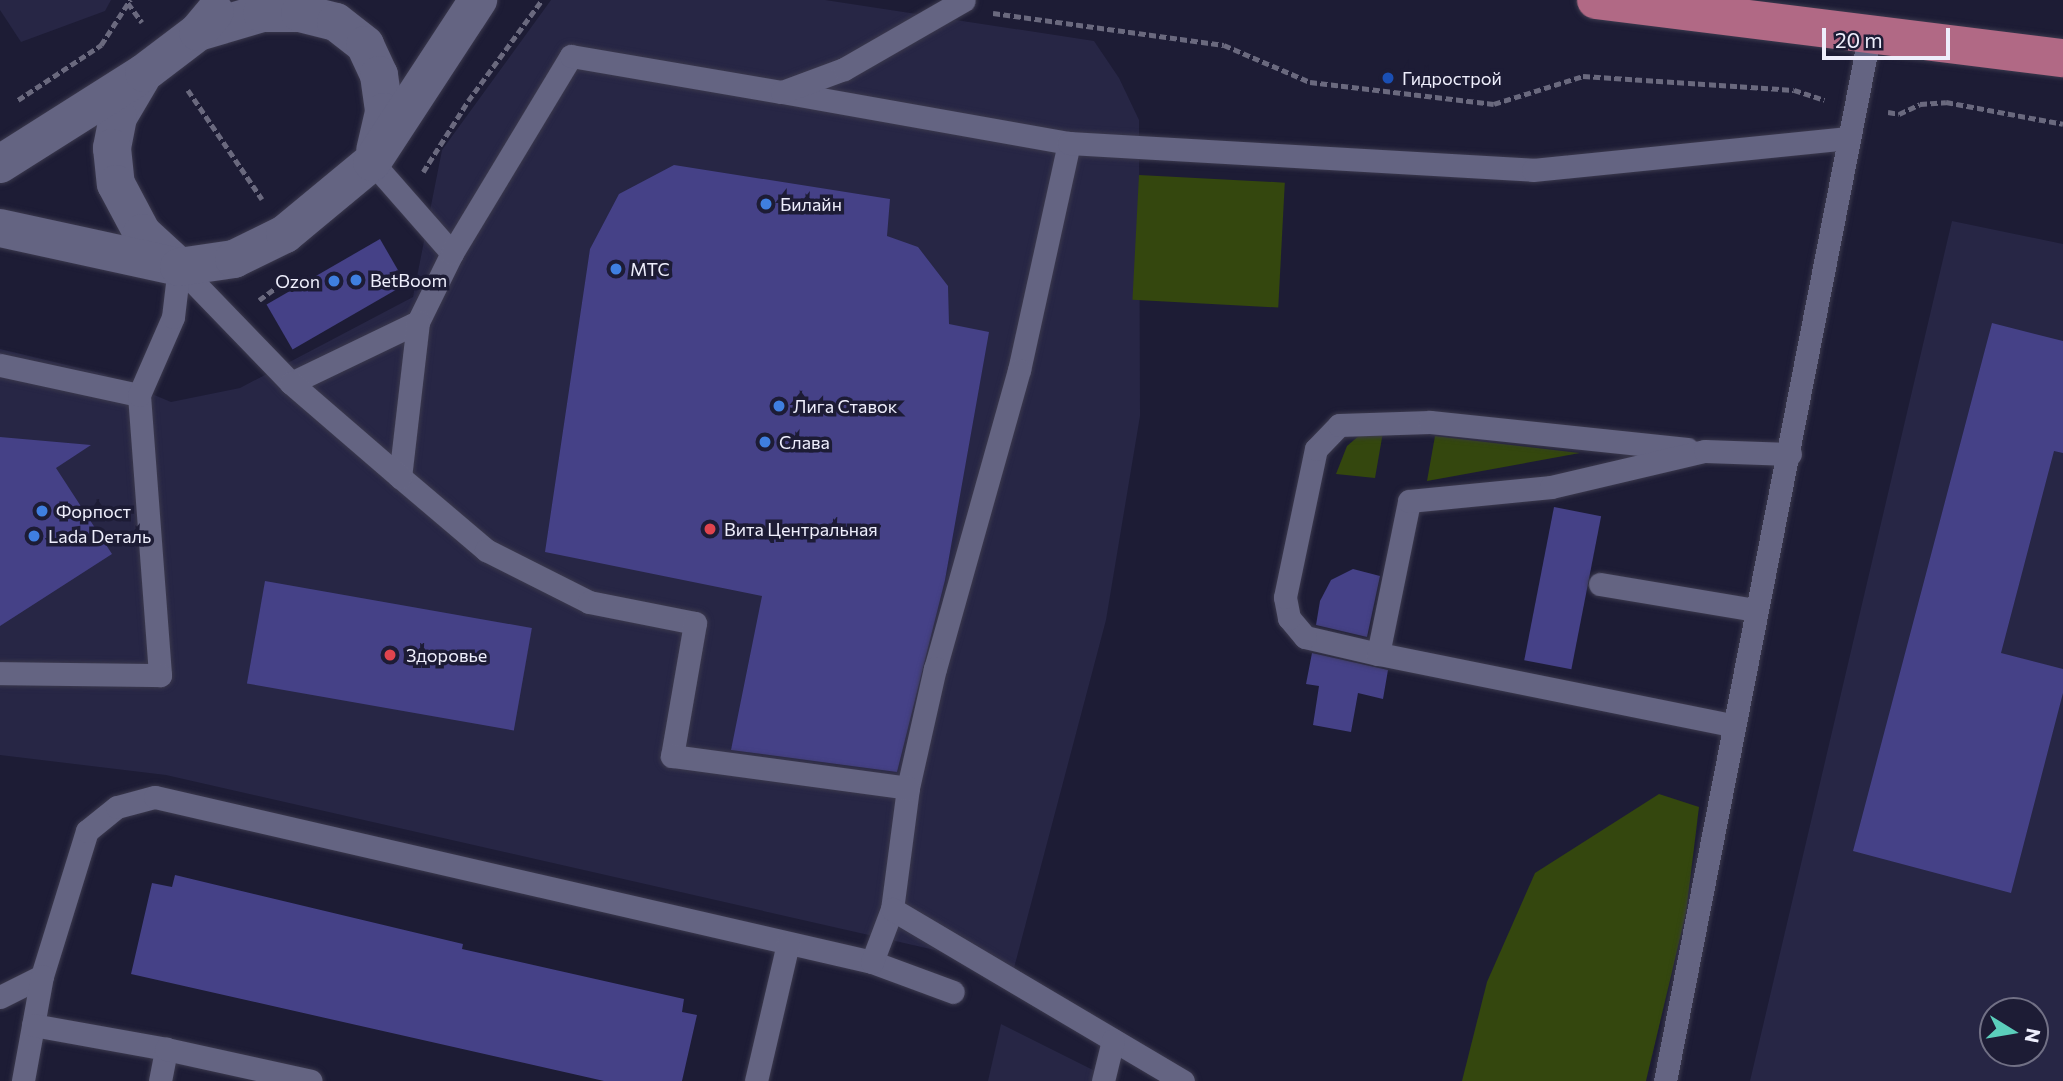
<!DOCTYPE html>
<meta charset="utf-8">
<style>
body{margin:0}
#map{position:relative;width:2063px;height:1081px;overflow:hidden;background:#1d1c35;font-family:Commissioner,sans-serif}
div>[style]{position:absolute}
.built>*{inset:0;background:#272645}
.green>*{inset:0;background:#34470e;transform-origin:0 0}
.building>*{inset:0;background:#454187;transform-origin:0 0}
.path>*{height:4.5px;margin-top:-2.25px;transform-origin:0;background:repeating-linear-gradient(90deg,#6a697e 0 7px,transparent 0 10.5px)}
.roads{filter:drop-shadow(0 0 2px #3b394d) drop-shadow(0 0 2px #3b394d)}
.service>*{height:23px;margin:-11.5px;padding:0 11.5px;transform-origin:11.5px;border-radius:11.5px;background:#646482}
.secondary>*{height:38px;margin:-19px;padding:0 19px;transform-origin:19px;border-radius:19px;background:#646482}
.primary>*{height:38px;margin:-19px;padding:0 19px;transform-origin:19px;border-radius:19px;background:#b16985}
.dots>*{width:19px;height:19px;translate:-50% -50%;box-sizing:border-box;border:4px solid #1d1c35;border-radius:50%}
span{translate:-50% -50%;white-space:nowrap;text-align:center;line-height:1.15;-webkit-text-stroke:7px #1d1c35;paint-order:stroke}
.poi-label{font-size:18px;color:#eeeefc}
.left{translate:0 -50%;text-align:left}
.right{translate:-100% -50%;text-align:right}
.north{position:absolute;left:1979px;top:997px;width:70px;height:70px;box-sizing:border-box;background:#1d1c35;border:2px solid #717085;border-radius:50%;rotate:101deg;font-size:19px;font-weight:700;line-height:28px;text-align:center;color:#eeeefc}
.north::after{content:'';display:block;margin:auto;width:24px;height:32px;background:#5bcebb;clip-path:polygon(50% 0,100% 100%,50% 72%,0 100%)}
.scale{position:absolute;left:1822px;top:28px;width:128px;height:32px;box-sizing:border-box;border:4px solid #eeeefc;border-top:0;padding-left:9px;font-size:21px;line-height:24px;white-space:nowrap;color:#eeeefc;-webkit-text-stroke:5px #1d1c35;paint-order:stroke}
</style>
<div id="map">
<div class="built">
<i style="clip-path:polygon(0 0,111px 0,105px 11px,21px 42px,0 10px)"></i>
<i style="clip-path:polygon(551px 0,825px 0,1094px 41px,1119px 78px,1139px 120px,1140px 416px,1106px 620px,1014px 968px,166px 775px,0 755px,0 349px,104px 374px,171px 402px,240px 388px,413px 297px,442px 150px)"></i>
<i style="clip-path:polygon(evenodd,1952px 221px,2063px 244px,2063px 1081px,1750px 1081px,1952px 221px,1993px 1011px,2035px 1011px,2035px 1053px,1993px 1053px,1993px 1011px)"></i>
<i style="clip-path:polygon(1001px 1024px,1115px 1081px,988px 1081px)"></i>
</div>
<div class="green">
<i style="left:1139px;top:175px;width:146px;height:125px;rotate:3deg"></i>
<i style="clip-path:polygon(1383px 432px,1375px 478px,1336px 474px,1347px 446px,1361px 434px)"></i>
<i style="clip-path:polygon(1435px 436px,1580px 453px,1427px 481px)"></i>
<i style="clip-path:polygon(1659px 794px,1699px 807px,1686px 913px,1646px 1081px,1462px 1081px,1487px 982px,1535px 873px)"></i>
</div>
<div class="building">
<i style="clip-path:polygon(674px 165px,890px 199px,887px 236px,918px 247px,948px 286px,949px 324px,989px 332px,945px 580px,897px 772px,731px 750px,762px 596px,545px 552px,590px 249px,619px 194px)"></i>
<i style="left:380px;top:239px;width:52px;height:131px;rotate:60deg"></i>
<i style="clip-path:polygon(1992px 323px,2063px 341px,2063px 453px,2054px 451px,2001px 653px,2063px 669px,2063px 693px,2011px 893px,1853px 851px)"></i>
<i style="clip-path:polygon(0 437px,91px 445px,56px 468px,112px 554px,0 626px)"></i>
<i style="left:1554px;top:507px;width:48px;height:156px;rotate:11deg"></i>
<i style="clip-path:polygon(1353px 569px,1380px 576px,1367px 637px,1316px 625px,1320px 601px,1331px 580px)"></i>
<i style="left:265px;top:581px;width:271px;height:104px;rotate:10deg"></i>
<i style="clip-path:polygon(1312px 653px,1388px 670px,1383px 699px,1358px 693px,1351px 732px,1313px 725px,1319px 686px,1306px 684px)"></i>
<i style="clip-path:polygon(175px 875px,463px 944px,462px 949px,684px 999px,682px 1012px,697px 1015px,682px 1081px,604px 1081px,131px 974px,152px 883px,172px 887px)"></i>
</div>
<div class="path">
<i style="left:128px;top:3px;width:24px;rotate:54deg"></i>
<i style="left:993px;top:13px;width:233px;rotate:7.9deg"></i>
<i style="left:1224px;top:45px;width:94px;rotate:23.3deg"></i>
<i style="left:1310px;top:82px;width:185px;rotate:6.8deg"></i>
<i style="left:1494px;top:104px;width:93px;rotate:-17.5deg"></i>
<i style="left:1583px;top:76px;width:211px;rotate:3.8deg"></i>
<i style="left:1794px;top:90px;width:32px;rotate:18deg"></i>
<i style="left:188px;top:90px;width:132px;rotate:55.8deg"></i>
<i style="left:18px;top:100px;width:100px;rotate:-33.5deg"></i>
<i style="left:101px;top:45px;width:54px;rotate:-57.2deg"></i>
<i style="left:1888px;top:112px;width:11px;rotate:10deg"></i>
<i style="left:1899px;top:114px;width:23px;rotate:-25deg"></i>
<i style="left:1920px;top:104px;width:26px;rotate:-4deg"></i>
<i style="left:1946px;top:102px;width:119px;rotate:10.6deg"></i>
<i style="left:423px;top:172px;width:84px;rotate:-57.6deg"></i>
<i style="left:468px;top:101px;width:125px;rotate:-53.8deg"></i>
<i style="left:259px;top:300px;width:22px;rotate:-36deg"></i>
</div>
<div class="roads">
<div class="service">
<i style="left:782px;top:92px;width:291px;rotate:10.1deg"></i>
<i style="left:1069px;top:143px;width:232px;rotate:102.4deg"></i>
<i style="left:1019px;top:370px;width:310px;rotate:105.7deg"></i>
<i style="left:935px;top:668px;width:123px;rotate:102.7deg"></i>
<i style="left:908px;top:788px;width:122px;rotate:97.5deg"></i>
<i style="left:1069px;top:143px;width:465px;rotate:3.3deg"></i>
<i style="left:1533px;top:170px;width:317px;rotate:-5.8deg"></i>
<i style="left:372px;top:162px;width:121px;rotate:48.7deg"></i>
<i style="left:179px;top:267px;width:161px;rotate:46deg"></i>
<i style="left:291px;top:383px;width:141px;rotate:-25.7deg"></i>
<i style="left:418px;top:322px;width:77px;rotate:-63.8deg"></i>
<i style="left:452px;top:253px;width:230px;rotate:-58.9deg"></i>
<i style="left:571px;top:56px;width:214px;rotate:9.7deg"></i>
<i style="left:782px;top:92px;width:66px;rotate:-20.4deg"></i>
<i style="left:844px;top:69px;width:138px;rotate:-29.9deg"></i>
<i style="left:418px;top:322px;width:156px;rotate:96.6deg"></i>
<i style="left:400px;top:477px;width:113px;rotate:40.3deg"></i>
<i style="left:486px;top:550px;width:115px;rotate:26.8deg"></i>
<i style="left:589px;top:602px;width:108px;rotate:11.2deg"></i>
<i style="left:695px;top:623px;width:135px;rotate:99.8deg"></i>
<i style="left:672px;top:756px;width:238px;rotate:7.7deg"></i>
<i style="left:0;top:365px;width:142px;rotate:12.2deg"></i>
<i style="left:139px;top:395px;width:281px;rotate:85.7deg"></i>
<i style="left:160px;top:675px;width:160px;rotate:-179.3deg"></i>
<i style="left:291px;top:383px;width:144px;rotate:40.8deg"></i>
<i style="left:139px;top:395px;width:85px;rotate:-66.4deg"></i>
<i style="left:173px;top:317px;width:50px;rotate:-83.2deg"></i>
<i style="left:1600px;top:584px;width:158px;rotate:9.5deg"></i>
<i style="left:1378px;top:654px;width:75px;rotate:-166.9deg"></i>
<i style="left:1305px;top:637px;width:25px;rotate:-130deg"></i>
<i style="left:1289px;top:618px;width:21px;rotate:-101deg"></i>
<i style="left:1285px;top:597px;width:151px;rotate:-78.2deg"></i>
<i style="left:1316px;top:449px;width:33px;rotate:-46deg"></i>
<i style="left:1339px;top:425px;width:91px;rotate:-1.9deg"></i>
<i style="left:1430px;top:422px;width:259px;rotate:6deg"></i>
<i style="left:1731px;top:725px;width:360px;rotate:-168.6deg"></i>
<i style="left:1378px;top:654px;width:156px;rotate:-78.5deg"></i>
<i style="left:1409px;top:501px;width:143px;rotate:-5.6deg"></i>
<i style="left:1551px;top:487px;width:158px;rotate:-13.2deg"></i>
<i style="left:1705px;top:451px;width:85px;rotate:2deg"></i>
<i style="left:872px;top:962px;width:86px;rotate:20.3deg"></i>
<i style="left:42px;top:976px;width:152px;rotate:-72.8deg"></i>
<i style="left:87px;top:831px;width:38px;rotate:-39deg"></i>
<i style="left:117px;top:807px;width:39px;rotate:-15deg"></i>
<i style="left:155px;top:797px;width:736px;rotate:12.96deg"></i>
<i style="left:872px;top:962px;width:57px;rotate:-69.3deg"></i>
<i style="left:892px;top:909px;width:338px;rotate:30.6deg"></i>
<i style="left:0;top:997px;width:47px;rotate:-26.6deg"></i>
<i style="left:42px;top:976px;width:107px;rotate:100.3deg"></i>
<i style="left:33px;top:1025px;width:135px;rotate:10.2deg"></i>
<i style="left:160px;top:1081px;width:33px;rotate:-79deg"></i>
<i style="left:166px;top:1049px;width:148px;rotate:12.4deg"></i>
<i style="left:756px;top:1081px;width:141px;rotate:-76.9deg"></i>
<i style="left:1103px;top:1081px;width:42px;rotate:-76.3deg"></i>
<i style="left:1665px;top:1081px;width:1069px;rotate:-78.94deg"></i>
</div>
<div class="secondary">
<i style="left:198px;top:32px;width:67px;rotate:-16.5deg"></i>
<i style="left:262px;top:13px;width:38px"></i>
<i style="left:300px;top:13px;width:37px;rotate:14deg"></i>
<i style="left:336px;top:22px;width:37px;rotate:38deg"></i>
<i style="left:365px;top:45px;width:33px;rotate:65deg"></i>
<i style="left:379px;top:75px;width:37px;rotate:82deg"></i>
<i style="left:384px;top:112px;width:39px;rotate:103deg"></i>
<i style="left:141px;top:78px;width:45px;rotate:120.5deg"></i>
<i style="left:118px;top:117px;width:32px;rotate:101deg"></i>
<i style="left:112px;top:148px;width:36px;rotate:84deg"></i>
<i style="left:116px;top:184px;width:55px;rotate:62deg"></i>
<i style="left:142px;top:233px;width:50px;rotate:42.6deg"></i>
<i style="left:0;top:164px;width:170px;rotate:-32.3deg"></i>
<i style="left:144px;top:73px;width:68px;rotate:-37.2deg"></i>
<i style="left:198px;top:32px;width:26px;rotate:-50deg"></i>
<i style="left:0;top:228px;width:183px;rotate:12.3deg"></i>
<i style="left:179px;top:267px;width:56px;rotate:-8.3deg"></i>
<i style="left:234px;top:259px;width:57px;rotate:-26.1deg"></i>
<i style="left:285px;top:234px;width:113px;rotate:-39.6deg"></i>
<i style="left:372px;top:162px;width:194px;rotate:-56.8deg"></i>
</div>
<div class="primary">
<i style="left:1596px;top:0;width:471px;rotate:7.1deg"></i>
</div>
</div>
<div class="dots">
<i style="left:1388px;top:78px;background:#1a4fb4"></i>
<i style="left:766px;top:204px;background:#3f7fe0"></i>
<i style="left:616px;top:269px;background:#3f7fe0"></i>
<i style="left:356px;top:280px;background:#3f7fe0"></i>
<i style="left:334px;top:281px;background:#3f7fe0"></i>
<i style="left:779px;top:406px;background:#3f7fe0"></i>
<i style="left:765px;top:442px;background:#3f7fe0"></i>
<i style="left:42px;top:511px;background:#3f7fe0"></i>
<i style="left:710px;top:529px;background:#e0444e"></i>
<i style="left:34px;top:536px;background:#3f7fe0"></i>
<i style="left:390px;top:655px;background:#e0444e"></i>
</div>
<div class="poi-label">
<span class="left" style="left:1402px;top:78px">Гидрострой</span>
<span class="left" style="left:780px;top:204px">Билайн</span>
<span class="left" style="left:630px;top:269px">МТС</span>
<span class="left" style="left:370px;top:280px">BetBoom</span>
<span class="right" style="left:320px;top:281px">Ozon</span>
<span class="left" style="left:793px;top:406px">Лига Ставок</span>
<span class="left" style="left:779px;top:442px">Слава</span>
<span class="left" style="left:56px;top:511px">Форпост</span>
<span class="left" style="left:724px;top:529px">Вита Центральная</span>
<span class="left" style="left:48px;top:536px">Lada Dеталь</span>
<span class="left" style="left:406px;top:655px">Здоровье</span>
</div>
<div class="north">N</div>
<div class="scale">20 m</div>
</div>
